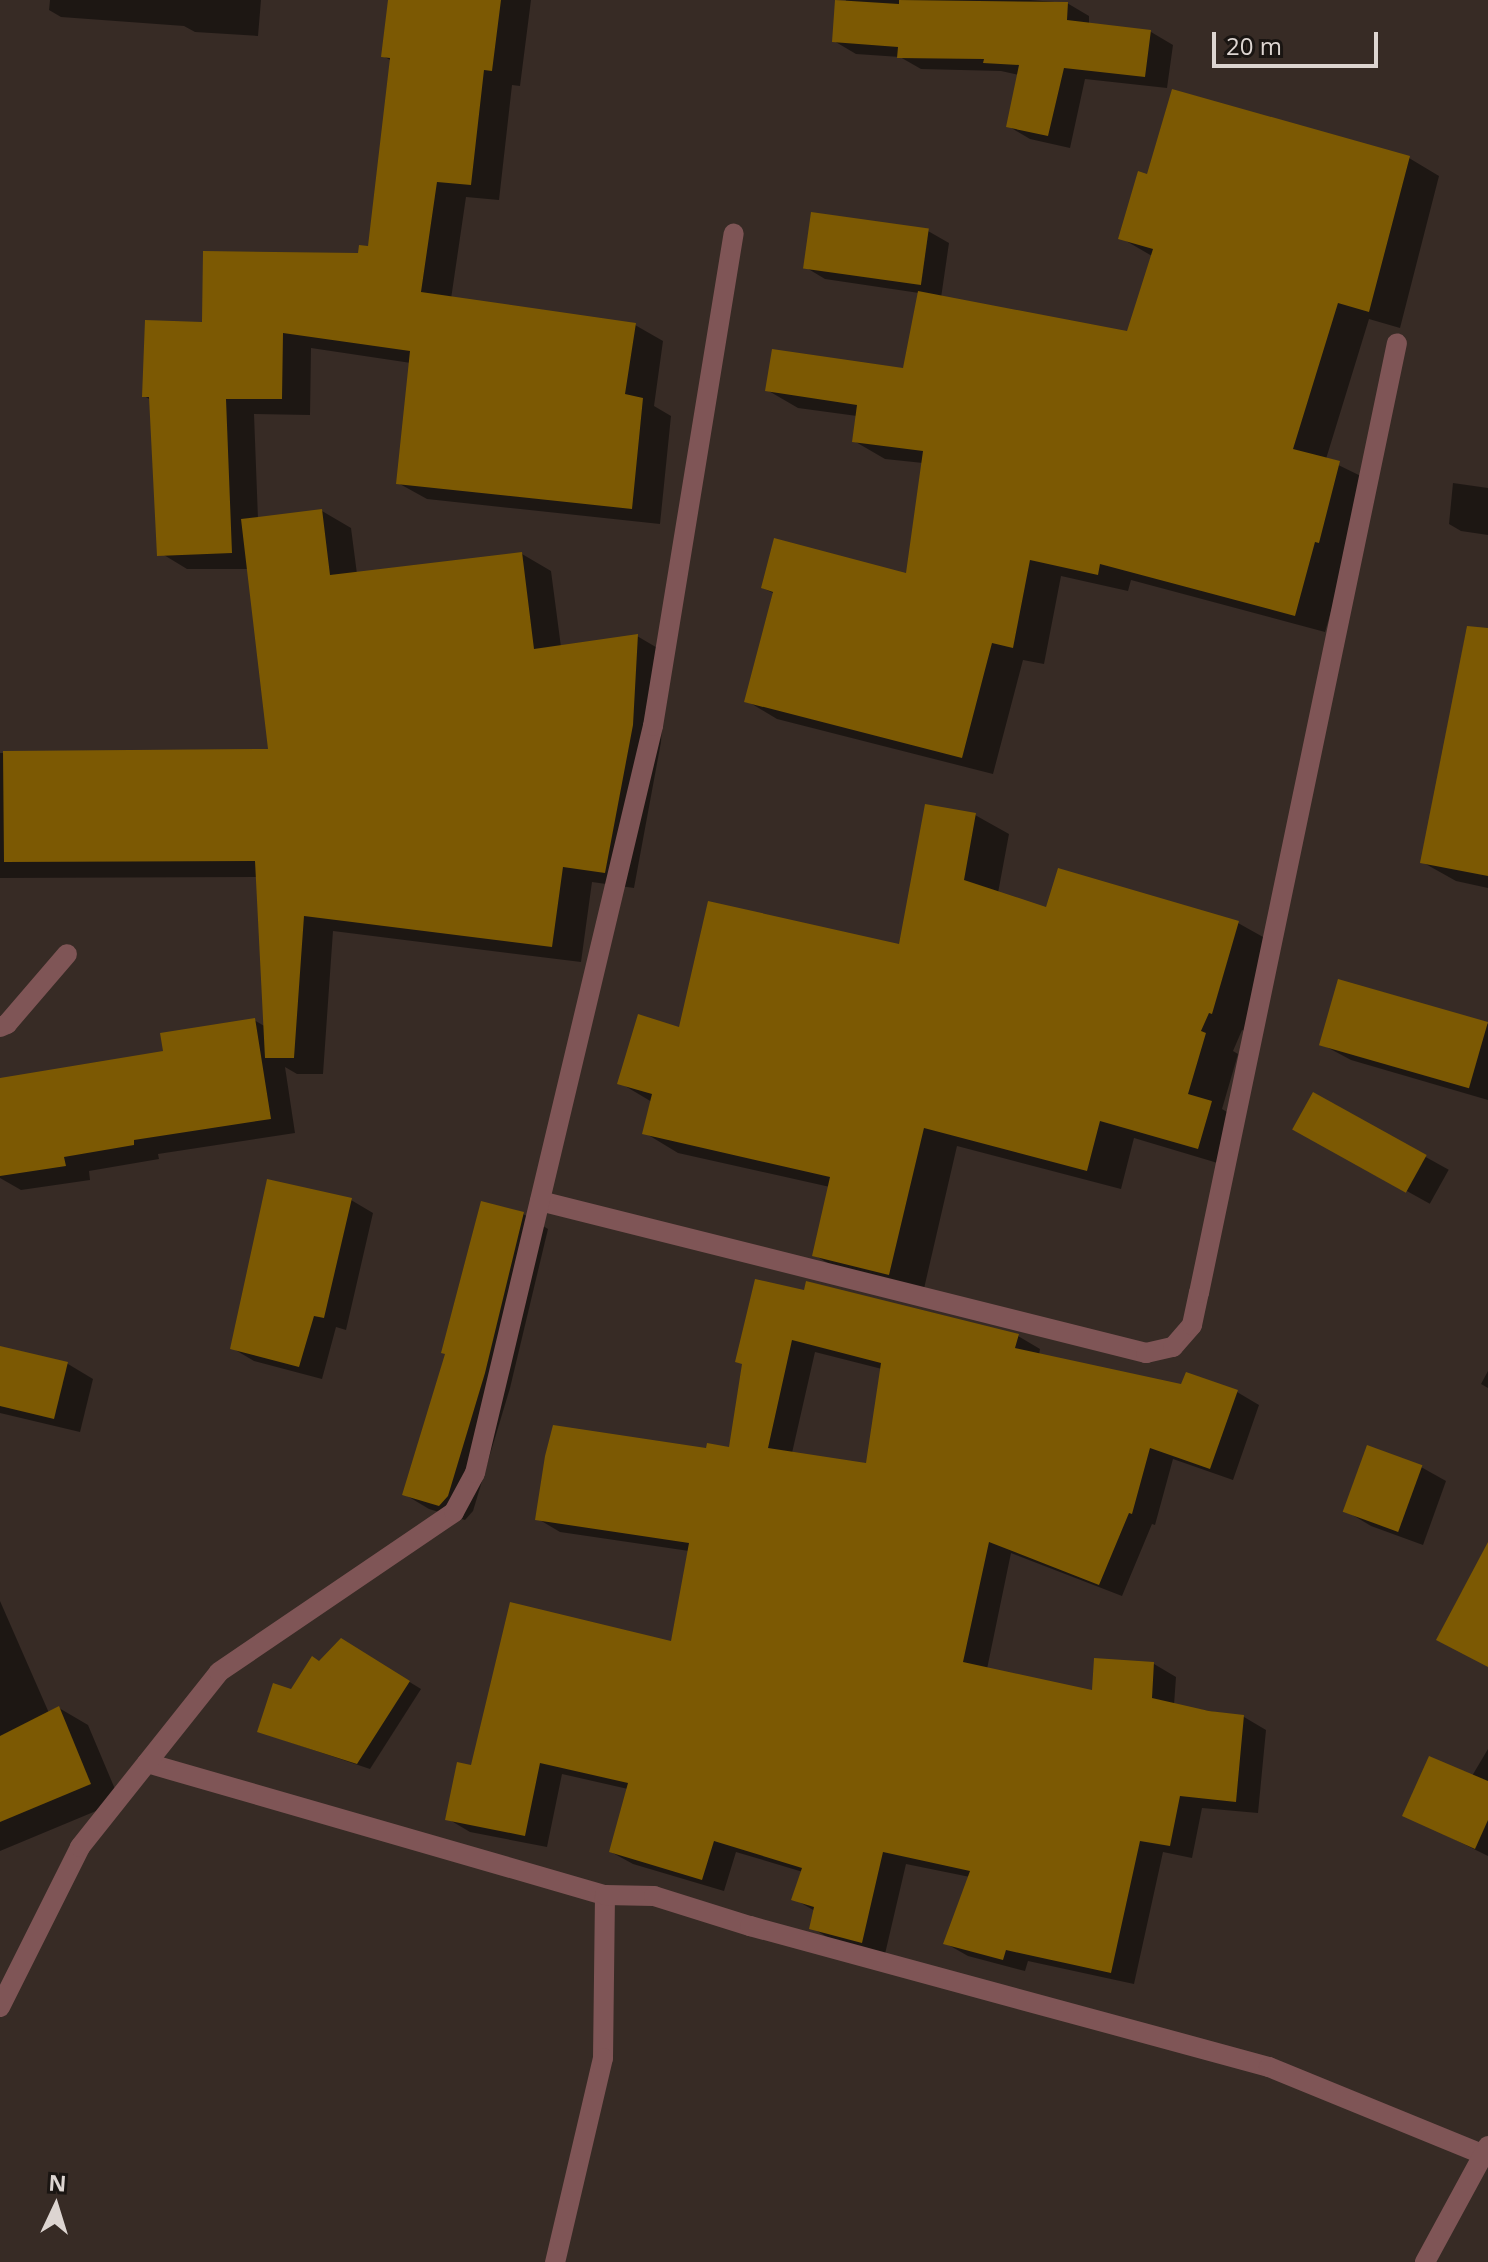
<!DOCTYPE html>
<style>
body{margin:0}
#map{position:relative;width:1488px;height:2262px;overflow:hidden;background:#372b25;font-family:"Open Sans",sans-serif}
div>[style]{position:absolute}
.shadow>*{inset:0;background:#0007;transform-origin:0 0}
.building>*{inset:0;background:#7c5903;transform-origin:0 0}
.minor>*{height:20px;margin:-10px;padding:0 10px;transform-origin:10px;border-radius:10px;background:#7f5556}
span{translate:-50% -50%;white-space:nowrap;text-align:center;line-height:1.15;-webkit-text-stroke:6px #1a1512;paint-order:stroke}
.north{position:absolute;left:16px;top:2166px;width:80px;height:80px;-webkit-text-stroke:6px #1a1512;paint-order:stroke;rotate:4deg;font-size:22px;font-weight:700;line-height:32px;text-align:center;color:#ddd5d1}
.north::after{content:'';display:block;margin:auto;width:28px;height:36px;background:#ddd5d1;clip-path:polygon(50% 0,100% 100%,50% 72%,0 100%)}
.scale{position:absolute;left:1212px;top:32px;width:166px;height:36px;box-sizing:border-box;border:4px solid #ddd5d1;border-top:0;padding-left:10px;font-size:24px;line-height:28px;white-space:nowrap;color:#ddd5d1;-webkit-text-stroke:6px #1a1512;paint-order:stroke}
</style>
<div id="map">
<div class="shadow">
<i style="clip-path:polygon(50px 0,261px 0,258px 36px,195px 32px,184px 26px,61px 17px,49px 10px)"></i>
<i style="clip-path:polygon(390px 0,531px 0,520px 86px,512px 85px,499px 200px,466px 197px,451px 299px,635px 325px,663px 341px,654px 406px,671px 416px,660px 524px,427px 499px,398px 483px,411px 363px,311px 348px,310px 415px,254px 414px,258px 519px,322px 511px,351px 528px,357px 574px,522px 554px,551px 571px,561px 647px,637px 636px,666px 653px,661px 742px,634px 888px,592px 882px,581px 962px,333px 931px,323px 1074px,297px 1074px,285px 1067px,295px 1133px,158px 1154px,159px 1159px,89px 1171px,90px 1180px,21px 1190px,0 1178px,0 1080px,165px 1053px,254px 1020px,266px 1027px,258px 877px,0 878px,0 753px,270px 751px,249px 569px,187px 569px,159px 552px,151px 400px,144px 396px,204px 324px,370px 248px,392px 61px,383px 56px)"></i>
<i style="clip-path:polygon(846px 0,1030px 0,1067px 3px,1089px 16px,1089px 24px,1151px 32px,1173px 45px,1167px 88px,1085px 79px,1070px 148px,1030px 139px,1008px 126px,1019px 75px,1001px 71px,921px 69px,900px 57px,856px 54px,834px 41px)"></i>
<i style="clip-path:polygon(1409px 158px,1439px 176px,1400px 328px,1369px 319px,1326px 459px,1369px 480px,1325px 632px,1131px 580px,1128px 591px,1061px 576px,1044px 664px,1023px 660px,993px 774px,777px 719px,747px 701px,775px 594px,763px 588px,907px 576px,923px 463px,885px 459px,854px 441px,857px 416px,798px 408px,767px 390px,905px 370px,919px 293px,825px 279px,805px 267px,928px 231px,949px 243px,941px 298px,1129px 333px,1152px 256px,1121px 238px,1148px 176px)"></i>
<i style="clip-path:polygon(1453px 483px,1488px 488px,1488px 535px,1461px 531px,1449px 524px)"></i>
<i style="clip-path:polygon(1488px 633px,1488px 888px,1456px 881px,1422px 862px)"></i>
<i style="clip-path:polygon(975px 815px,1009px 834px,998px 893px,1047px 910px,1059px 870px,1238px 923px,1272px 942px,1245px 1031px,1242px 1030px,1233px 1051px,1238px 1054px,1222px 1109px,1244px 1122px,1231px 1167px,1134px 1138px,1121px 1189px,957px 1146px,923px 1293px,847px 1274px,814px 1255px,830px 1187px,678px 1153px,645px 1133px,652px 1102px,620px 1083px,681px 1030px,900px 947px)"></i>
<i style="clip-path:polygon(1488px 1024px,1488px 1100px,1351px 1060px,1321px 1044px)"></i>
<i style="left:1314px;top:1095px;width:154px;height:39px;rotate:29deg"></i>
<i style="clip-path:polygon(351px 1200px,373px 1213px,346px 1330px,336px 1327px,322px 1379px,254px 1361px,232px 1348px)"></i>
<i style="clip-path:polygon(523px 1214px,548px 1229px,510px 1388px,473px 1511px,465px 1520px,429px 1509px,404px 1494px)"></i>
<i style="clip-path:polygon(evenodd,756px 1282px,1018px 1336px,1040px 1349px,1039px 1355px,1183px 1387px,1237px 1392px,1259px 1405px,1233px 1480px,1173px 1459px,1155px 1525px,1152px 1524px,1122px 1596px,1011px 1553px,987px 1669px,1093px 1692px,1154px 1664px,1176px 1677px,1174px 1705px,1244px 1717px,1266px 1730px,1258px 1813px,1202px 1808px,1192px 1858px,1163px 1852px,1134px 1984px,1028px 1961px,1025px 1971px,968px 1956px,945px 1943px,970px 1877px,906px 1864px,885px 1954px,834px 1941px,812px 1928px,815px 1911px,794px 1899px,803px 1872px,736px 1852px,724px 1891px,633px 1864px,611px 1852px,628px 1789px,562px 1774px,547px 1847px,470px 1832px,448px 1819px,473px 1767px,672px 1643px,689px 1551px,560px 1532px,538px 1519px,708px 1450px,731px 1449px,756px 1282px,815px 1352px,882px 1369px,867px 1466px,792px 1453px,815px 1352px)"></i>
<i style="clip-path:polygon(0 1348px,68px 1364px,93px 1379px,80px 1432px,0 1413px)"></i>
<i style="clip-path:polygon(1488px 1371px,1488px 1388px,1481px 1384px)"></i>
<i style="clip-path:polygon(1369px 1447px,1421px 1467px,1446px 1481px,1423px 1545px,1371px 1526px,1346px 1511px)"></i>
<i style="clip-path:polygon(0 1601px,49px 1713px,59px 1708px,88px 1725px,120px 1801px,0 1851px)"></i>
<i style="clip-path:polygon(341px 1640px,421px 1689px,370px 1769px,260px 1732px)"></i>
<i style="clip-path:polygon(1488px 1749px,1488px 1856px,1405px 1815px,1472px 1776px)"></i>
</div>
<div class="building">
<i style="clip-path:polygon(388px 0,501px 0,492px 71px,484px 70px,471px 185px,437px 182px,421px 292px,636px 323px,625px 394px,643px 398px,632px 509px,396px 484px,410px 351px,283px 333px,282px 399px,226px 399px,232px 553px,157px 556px,149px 397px,142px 397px,145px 320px,202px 322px,203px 251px,358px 253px,359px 245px,368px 246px,390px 58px,381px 57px)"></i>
<i style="clip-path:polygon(835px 0,899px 4px,899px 0,1068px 2px,1067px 20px,1151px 30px,1145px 77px,1064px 68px,1048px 136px,1006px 127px,1019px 65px,983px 63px,984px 59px,897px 58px,898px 47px,832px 42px)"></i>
<i style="clip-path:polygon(1172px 89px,1410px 156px,1369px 312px,1338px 303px,1293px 449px,1340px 461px,1319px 543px,1315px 542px,1295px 616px,1100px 564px,1098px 575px,1030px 560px,1013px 648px,992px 643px,962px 758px,744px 702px,773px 592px,761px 588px,774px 538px,906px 573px,923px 451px,852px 442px,857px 405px,765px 391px,772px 349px,903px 368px,918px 291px,1127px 331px,1153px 249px,1118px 239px,1138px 171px,1147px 174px)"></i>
<i style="left:811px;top:212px;width:119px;height:57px;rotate:8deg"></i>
<i style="clip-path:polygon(322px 509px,330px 575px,522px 552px,534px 649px,638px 634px,633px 725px,605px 873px,563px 867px,552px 947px,304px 916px,294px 1058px,265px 1058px,255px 861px,4px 862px,3px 751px,268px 749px,241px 519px)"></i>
<i style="clip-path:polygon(1467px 626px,1488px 628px,1488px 876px,1420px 863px)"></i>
<i style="clip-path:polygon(925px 804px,976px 813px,964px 880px,1046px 907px,1058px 868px,1239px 921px,1212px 1014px,1209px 1013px,1201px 1031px,1206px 1033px,1188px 1094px,1212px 1101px,1198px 1149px,1100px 1121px,1087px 1171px,924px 1128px,889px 1275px,812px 1256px,830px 1177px,642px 1134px,652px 1094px,617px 1084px,638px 1014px,679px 1027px,708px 901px,899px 944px)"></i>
<i style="left:1338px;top:979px;width:156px;height:69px;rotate:16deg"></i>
<i style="clip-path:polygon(255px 1018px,271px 1119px,134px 1140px,134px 1145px,64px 1157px,66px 1166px,0 1176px,0 1078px,163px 1051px,160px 1033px)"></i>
<i style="left:1313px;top:1092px;width:130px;height:43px;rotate:29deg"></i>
<i style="clip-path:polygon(267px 1179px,352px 1198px,324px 1318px,314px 1316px,299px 1367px,230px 1349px)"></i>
<i style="clip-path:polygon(481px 1201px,524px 1212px,485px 1373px,448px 1496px,439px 1506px,402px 1495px,445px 1354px,441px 1353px)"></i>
<i style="clip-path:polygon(evenodd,755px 1279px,804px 1290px,806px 1281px,1019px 1334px,1015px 1348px,1181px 1384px,1186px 1372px,1238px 1390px,1210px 1469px,1150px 1448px,1132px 1514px,1129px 1513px,1099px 1585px,989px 1542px,963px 1662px,1092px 1690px,1094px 1658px,1154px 1662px,1152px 1698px,1209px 1711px,1244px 1715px,1236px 1802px,1180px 1796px,1170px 1846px,1140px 1841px,1111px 1973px,1006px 1950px,1003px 1960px,943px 1944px,970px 1871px,883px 1852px,862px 1943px,809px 1929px,814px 1907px,791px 1900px,802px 1868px,714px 1841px,702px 1880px,609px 1852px,628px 1783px,540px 1763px,525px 1836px,445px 1820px,457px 1762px,471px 1765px,510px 1602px,671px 1641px,689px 1543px,535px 1520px,545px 1456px,553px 1425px,706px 1448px,707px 1443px,729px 1447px,742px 1364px,735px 1362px,755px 1279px,792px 1340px,881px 1363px,866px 1463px,768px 1448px,792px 1340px)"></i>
<i style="clip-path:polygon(0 1346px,68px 1362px,54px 1419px,0 1406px)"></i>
<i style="left:1367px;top:1445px;width:59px;height:71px;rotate:20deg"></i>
<i style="clip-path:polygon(1488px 1542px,1488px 1667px,1436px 1640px)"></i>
<i style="clip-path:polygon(341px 1638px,410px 1681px,357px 1764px,257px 1732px,273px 1683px,291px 1689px,312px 1656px,319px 1661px)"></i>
<i style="clip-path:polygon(59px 1706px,91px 1784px,0 1822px,0 1736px)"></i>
<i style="clip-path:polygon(1429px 1756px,1488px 1781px,1488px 1820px,1475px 1849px,1402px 1816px)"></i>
</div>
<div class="minor">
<i style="left:0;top:1027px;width:8px;rotate:-23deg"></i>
<i style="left:7px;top:1024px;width:92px;rotate:-49.4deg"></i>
<i style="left:540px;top:1201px;width:625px;rotate:14.08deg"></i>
<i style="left:1146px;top:1353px;width:28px;rotate:-13deg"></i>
<i style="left:1173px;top:1347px;width:29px;rotate:-49deg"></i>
<i style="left:1192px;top:1325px;width:33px;rotate:-78deg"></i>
<i style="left:1199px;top:1293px;width:970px;rotate:-78.23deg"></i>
<i style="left:147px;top:1763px;width:477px;rotate:16.1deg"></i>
<i style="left:605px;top:1895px;width:163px;rotate:90.7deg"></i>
<i style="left:603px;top:2058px;width:210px;rotate:103.2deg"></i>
<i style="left:605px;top:1895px;width:49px;rotate:1.2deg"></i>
<i style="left:654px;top:1896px;width:101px;rotate:17.4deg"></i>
<i style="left:750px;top:1926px;width:538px;rotate:15.2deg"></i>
<i style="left:1269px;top:2067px;width:230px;rotate:22.2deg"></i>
<i style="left:0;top:2007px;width:179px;rotate:-63.4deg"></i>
<i style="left:80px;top:1847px;width:223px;rotate:-51.5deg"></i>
<i style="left:219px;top:1672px;width:284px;rotate:-34.2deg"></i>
<i style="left:454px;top:1512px;width:44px;rotate:-61.7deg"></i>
<i style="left:475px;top:1473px;width:768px;rotate:-76.6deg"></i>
<i style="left:653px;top:726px;width:499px;rotate:-80.7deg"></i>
<i style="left:1425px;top:2262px;width:132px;rotate:-61.5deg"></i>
</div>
<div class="north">N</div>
<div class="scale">20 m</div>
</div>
